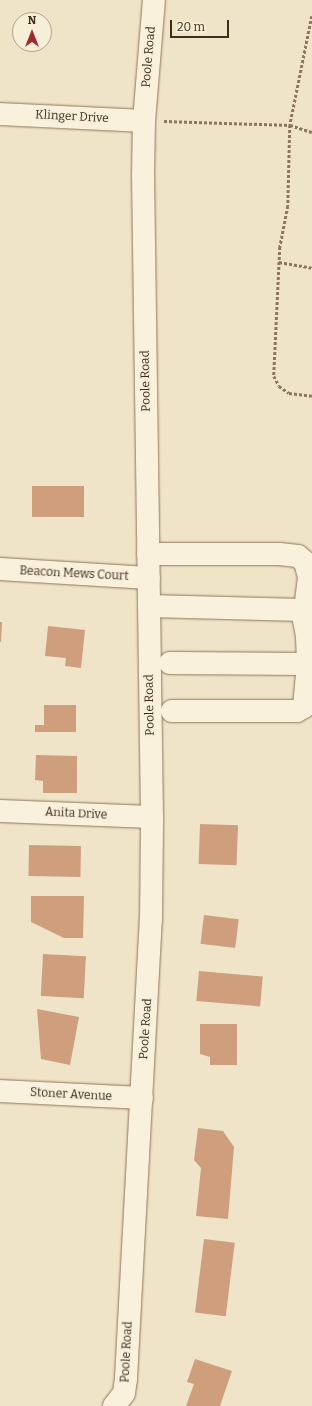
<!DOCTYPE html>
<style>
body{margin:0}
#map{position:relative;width:312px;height:1406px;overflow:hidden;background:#f0e4c8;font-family:Bitter,serif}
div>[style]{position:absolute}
.building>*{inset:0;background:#cf9f7d;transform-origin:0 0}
.path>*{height:2.5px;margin-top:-1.25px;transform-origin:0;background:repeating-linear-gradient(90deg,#8d765c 0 3px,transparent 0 5px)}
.roads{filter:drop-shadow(0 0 1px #8d765c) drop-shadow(0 0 1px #8d765c)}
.minor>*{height:22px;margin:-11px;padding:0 11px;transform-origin:11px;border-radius:11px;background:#faf1dc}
span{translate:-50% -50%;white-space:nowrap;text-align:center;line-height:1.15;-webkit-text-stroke:3px #f7eed8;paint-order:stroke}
.street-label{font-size:12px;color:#3d2e20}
.north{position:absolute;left:12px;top:12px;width:40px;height:40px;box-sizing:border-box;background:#f7eed8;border:1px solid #ada18e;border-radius:50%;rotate:0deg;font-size:11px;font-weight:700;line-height:16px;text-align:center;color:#3d2e20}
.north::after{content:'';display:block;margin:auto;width:14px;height:18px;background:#9e2a2b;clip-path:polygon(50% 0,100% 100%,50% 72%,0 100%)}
.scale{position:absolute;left:170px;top:20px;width:59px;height:18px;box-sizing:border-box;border:2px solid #3d2e20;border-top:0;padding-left:5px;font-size:12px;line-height:14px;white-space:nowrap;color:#3d2e20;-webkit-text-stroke:3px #f7eed8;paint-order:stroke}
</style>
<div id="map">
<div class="building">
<i style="left:32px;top:486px;width:52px;height:31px"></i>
<i style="clip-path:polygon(0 622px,2px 622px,1px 642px,0 642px)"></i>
<i style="clip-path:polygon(48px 626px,85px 630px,81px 668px,65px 666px,66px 658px,45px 656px)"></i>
<i style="clip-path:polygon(44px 705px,76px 705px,76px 732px,35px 732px,35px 725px,44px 725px)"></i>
<i style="clip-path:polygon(36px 755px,77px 756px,77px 793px,43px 793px,43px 781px,35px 780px)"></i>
<i style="left:200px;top:824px;width:38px;height:40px;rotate:2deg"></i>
<i style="left:29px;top:845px;width:52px;height:31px;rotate:1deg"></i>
<i style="clip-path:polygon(31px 896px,84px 896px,83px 938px,64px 938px,31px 922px)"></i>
<i style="left:204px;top:915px;width:35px;height:29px;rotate:7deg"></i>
<i style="left:43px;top:954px;width:43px;height:42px;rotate:3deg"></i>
<i style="left:199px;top:971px;width:64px;height:30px;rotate:5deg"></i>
<i style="clip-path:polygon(37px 1009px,79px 1017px,70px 1065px,41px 1059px)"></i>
<i style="clip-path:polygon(200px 1024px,237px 1024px,237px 1065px,210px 1065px,210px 1057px,200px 1054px)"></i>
<i style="clip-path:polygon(198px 1128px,223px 1131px,234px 1147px,228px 1219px,196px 1216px,201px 1168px,194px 1160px)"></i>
<i style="left:204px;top:1239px;width:31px;height:74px;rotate:7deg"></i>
<i style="clip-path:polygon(195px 1359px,232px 1371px,220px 1406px,186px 1406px,194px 1384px,187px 1382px)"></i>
</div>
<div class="path">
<i style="left:312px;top:16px;width:111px;rotate:101.4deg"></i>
<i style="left:290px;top:125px;width:81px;rotate:91.4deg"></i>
<i style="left:288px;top:206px;width:42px;rotate:101deg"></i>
<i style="left:280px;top:247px;width:129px;rotate:92.7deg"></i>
<i style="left:274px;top:376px;width:11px;rotate:63deg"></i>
<i style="left:279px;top:386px;width:12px;rotate:35deg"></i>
<i style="left:289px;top:393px;width:23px;rotate:7deg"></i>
<i style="left:164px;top:121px;width:126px;rotate:1.8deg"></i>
<i style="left:290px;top:125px;width:23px;rotate:18deg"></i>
<i style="left:279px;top:262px;width:34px;rotate:10deg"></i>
</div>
<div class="roads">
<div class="minor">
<i style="left:0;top:114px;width:144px;rotate:2.8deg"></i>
<i style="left:148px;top:554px;width:131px"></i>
<i style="left:279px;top:554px;width:19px;rotate:6deg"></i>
<i style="left:298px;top:556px;width:9px;rotate:41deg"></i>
<i style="left:305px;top:562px;width:16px;rotate:75deg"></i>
<i style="left:309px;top:577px;width:26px;rotate:97deg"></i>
<i style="left:306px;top:603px;width:8px;rotate:120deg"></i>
<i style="left:302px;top:610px;width:153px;rotate:-178.5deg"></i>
<i style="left:0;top:569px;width:149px;rotate:3.5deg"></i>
<i style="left:170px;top:663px;width:138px;rotate:0.4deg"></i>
<i style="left:308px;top:664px;width:28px;rotate:-92deg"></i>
<i style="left:307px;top:636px;width:26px;rotate:-101deg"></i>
<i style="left:172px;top:711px;width:125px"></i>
<i style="left:297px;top:711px;width:8px;rotate:-30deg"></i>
<i style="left:304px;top:707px;width:43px;rotate:-84.7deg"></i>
<i style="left:0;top:811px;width:152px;rotate:2.3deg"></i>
<i style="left:0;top:1091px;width:142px;rotate:2.8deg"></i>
<i style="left:114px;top:1406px;width:16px;rotate:-52deg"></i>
<i style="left:124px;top:1393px;width:15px;rotate:-82deg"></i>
<i style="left:126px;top:1378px;width:459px;rotate:-86.9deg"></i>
<i style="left:151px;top:920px;width:103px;rotate:-89.4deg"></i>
<i style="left:152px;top:817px;width:641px;rotate:-90.8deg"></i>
<i style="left:143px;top:176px;width:55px;rotate:-89deg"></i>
<i style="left:144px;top:121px;width:121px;rotate:-85.3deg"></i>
</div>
</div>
<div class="street-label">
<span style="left:149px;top:57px;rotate:-85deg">Poole Road</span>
<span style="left:72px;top:117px;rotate:3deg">Klinger Drive</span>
<span style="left:146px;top:381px;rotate:-91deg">Poole Road</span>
<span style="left:74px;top:574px;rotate:3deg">Beacon Mews Court</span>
<span style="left:150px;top:705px;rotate:-91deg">Poole Road</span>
<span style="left:76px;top:814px;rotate:3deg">Anita Drive</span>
<span style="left:146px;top:1029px;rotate:-86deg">Poole Road</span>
<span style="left:71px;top:1095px;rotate:3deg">Stoner Avenue</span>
<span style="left:127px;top:1352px;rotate:-87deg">Poole Road</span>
</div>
<div class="north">N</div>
<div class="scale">20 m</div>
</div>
